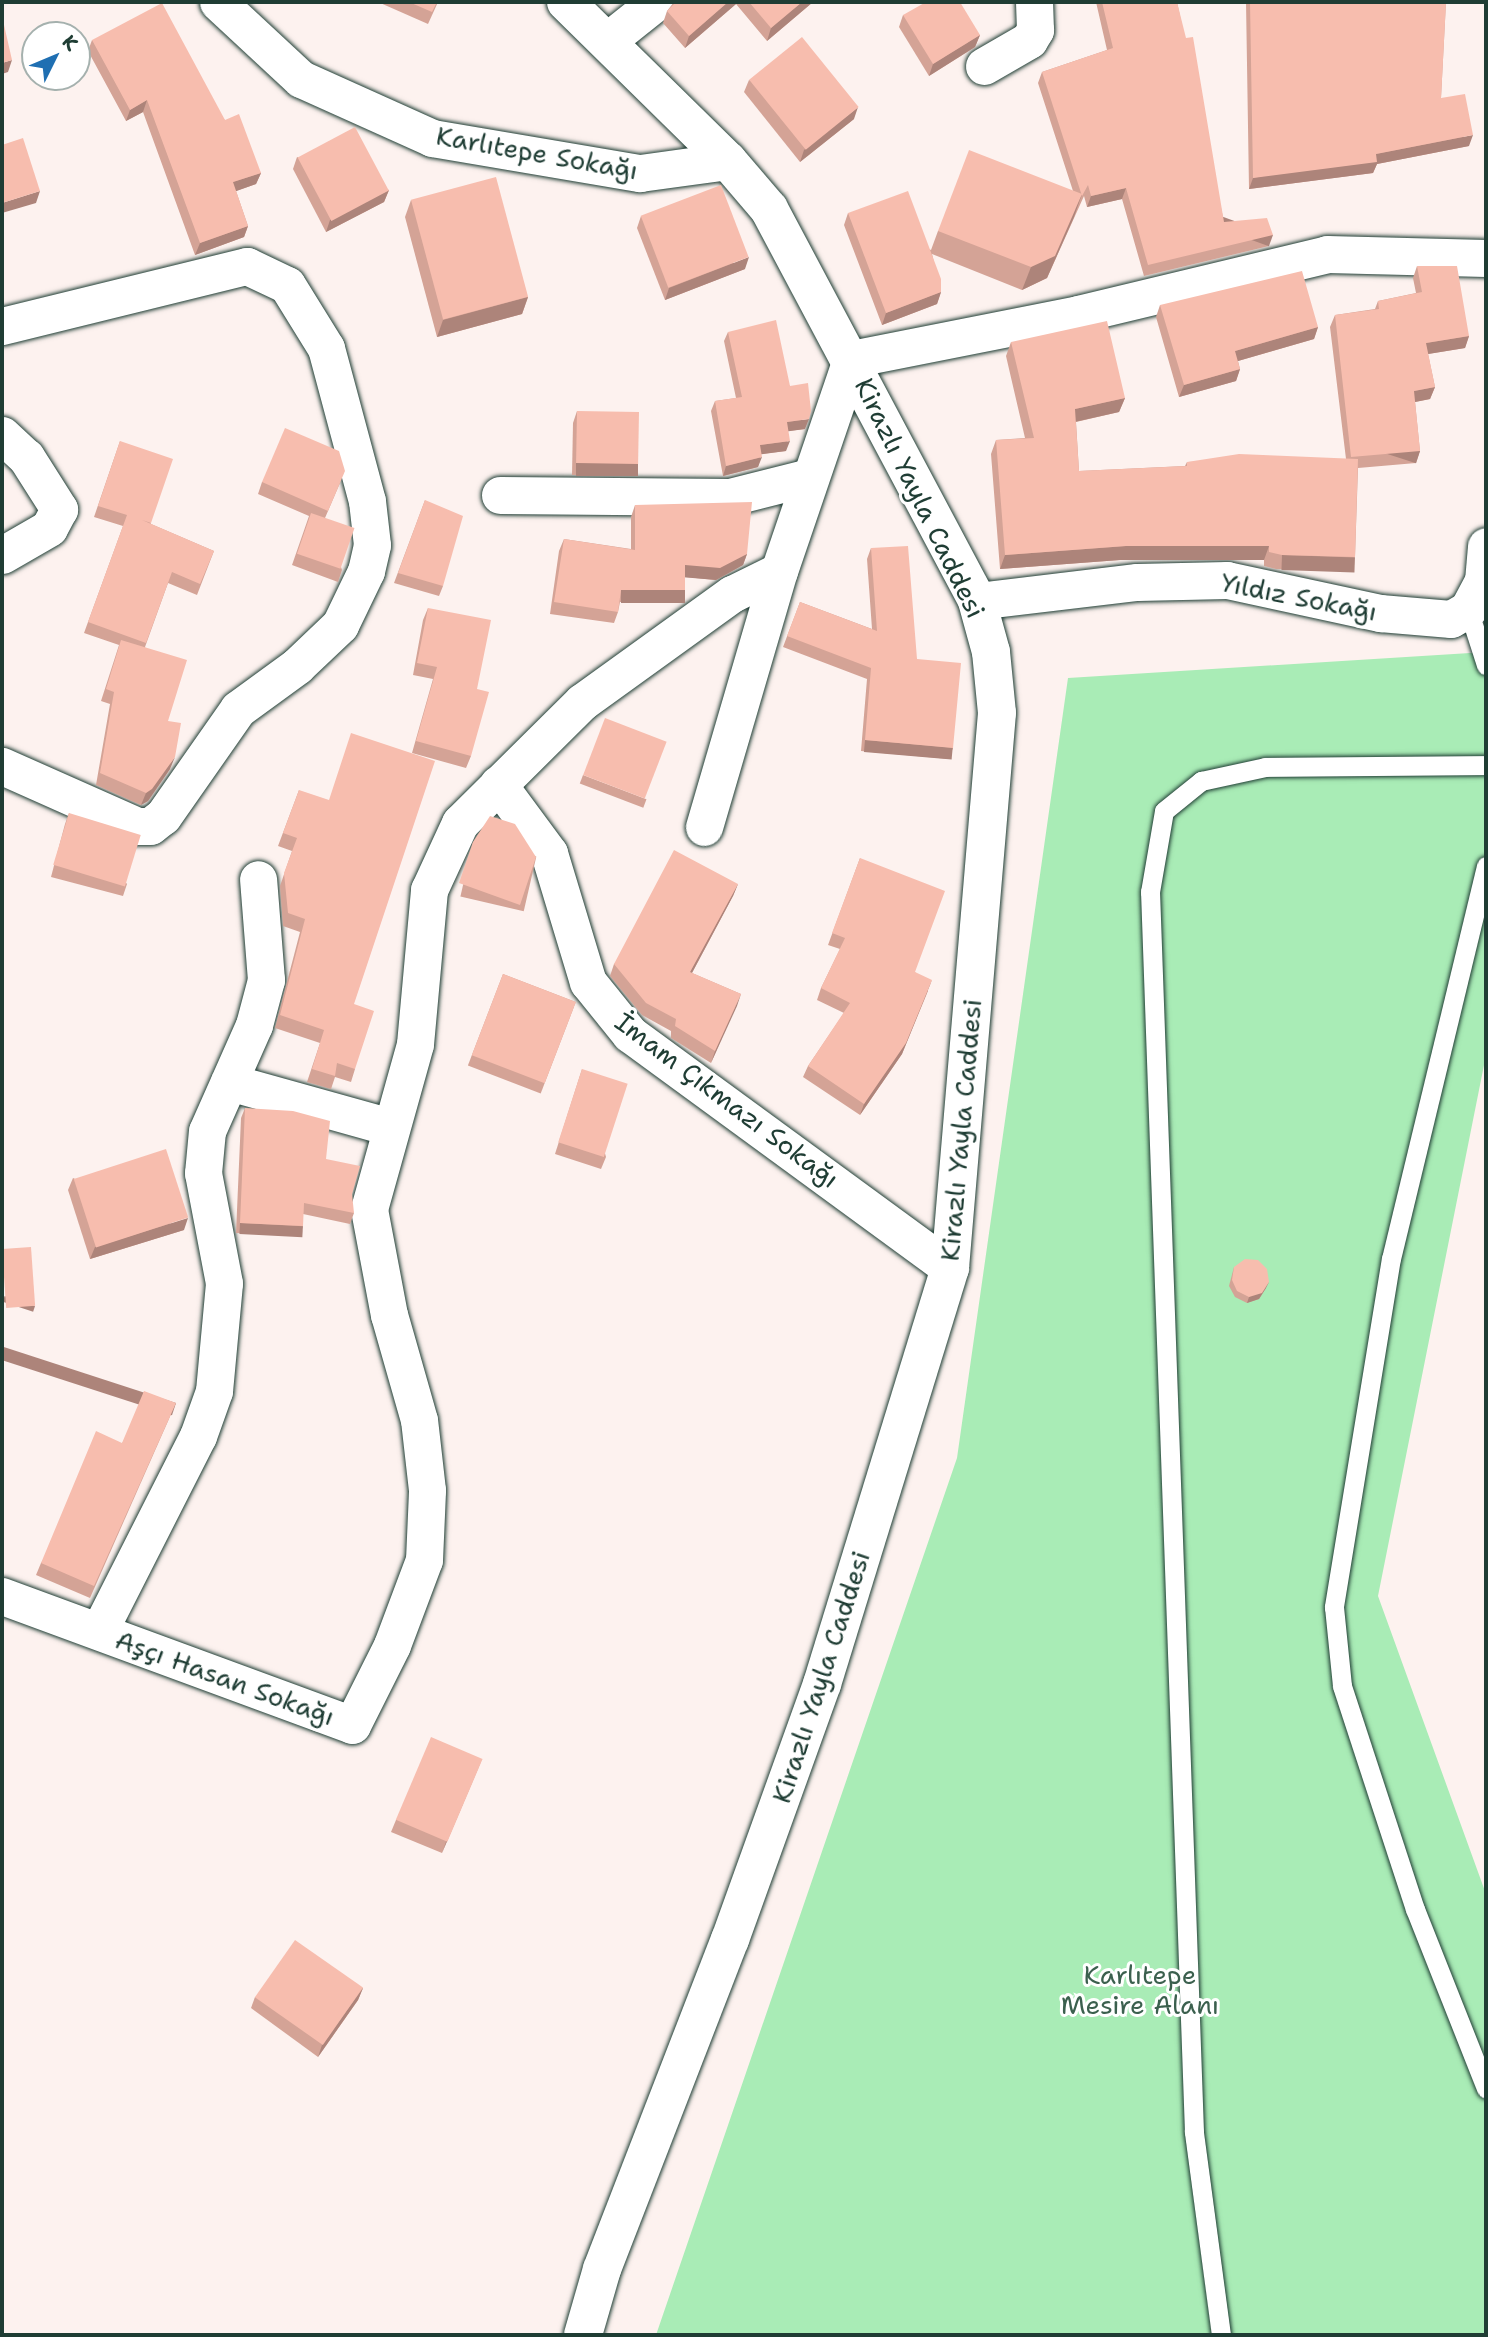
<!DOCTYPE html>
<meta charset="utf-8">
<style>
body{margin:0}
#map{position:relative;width:1488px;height:2337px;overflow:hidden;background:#fdf2ef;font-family:"Shantell Sans",sans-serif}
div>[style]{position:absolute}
.green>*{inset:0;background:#a9ecb6}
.roads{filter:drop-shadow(0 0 2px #1f3d34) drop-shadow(0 0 2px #1f3d34)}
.service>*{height:19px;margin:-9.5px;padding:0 9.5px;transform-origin:9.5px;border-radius:9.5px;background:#fff}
.minor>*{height:37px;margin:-18.5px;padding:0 18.5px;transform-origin:18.5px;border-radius:18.5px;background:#fff}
.secondary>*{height:38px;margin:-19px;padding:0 19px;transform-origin:19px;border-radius:19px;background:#fff}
.wall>*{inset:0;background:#d4a396;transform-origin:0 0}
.shaded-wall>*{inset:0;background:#ad847a;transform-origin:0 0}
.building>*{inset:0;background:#f7bdae;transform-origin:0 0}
span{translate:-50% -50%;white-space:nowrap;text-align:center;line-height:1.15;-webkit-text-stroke:6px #fff;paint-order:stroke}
.street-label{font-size:26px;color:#1f3d34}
.park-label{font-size:26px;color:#3b604e}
.frame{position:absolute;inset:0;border:4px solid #1f3d34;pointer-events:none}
.north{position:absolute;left:21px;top:21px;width:70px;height:70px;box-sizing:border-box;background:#fff;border:2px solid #a5b1ae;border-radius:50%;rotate:47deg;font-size:19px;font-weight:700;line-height:28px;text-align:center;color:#1f3d34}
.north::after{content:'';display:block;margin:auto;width:24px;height:32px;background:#1f6fb2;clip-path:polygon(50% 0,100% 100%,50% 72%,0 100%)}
</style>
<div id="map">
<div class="green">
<i style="clip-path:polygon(1486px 652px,1486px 1055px,1378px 1596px,1486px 1894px,1486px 2335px,656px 2335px,957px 1458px,1068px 678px)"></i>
</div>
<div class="roads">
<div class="service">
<i style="left:1468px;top:609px;width:59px;rotate:72.2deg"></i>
<i style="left:1486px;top:866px;width:403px;rotate:103.6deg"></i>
<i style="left:1391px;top:1258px;width:354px;rotate:99.3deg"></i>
<i style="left:1334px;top:1607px;width:79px;rotate:84.2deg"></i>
<i style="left:1342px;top:1686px;width:235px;rotate:71.9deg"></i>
<i style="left:1415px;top:1909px;width:193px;rotate:68.4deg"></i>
<i style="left:1221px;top:2335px;width:205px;rotate:-97.6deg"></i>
<i style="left:1194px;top:2132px;width:1241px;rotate:-92.03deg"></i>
<i style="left:1150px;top:892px;width:82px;rotate:-80.2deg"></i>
<i style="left:1164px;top:811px;width:48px;rotate:-39deg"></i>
<i style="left:1201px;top:781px;width:66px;rotate:-12.3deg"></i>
<i style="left:1265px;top:767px;width:221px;rotate:-0.5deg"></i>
</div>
<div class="minor">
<i style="left:218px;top:2px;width:113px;rotate:42.9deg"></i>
<i style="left:301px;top:79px;width:144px;rotate:24.2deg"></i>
<i style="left:432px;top:138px;width:211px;rotate:9.6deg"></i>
<i style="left:640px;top:173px;width:89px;rotate:-7.8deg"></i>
<i style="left:607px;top:41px;width:63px;rotate:-38.5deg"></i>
<i style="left:984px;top:66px;width:52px;rotate:-30deg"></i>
<i style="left:1029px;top:40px;width:12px;rotate:-59deg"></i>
<i style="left:1035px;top:30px;width:28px;rotate:-92deg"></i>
<i style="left:2px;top:326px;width:252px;rotate:-13.8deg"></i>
<i style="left:247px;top:266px;width:44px;rotate:25.4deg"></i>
<i style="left:287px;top:285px;width:74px;rotate:58.2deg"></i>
<i style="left:326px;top:348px;width:158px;rotate:75deg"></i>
<i style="left:367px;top:501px;width:44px;rotate:83.5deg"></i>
<i style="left:372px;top:545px;width:27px;rotate:103deg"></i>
<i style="left:366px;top:571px;width:60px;rotate:115.7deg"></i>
<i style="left:340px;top:625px;width:59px;rotate:136.4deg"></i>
<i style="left:297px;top:666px;width:73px;rotate:143.9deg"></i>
<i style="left:238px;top:709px;width:131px;rotate:125deg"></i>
<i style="left:163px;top:816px;width:16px;rotate:142deg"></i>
<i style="left:150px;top:826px;width:13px;rotate:180deg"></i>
<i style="left:137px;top:826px;width:148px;rotate:-156deg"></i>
<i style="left:2px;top:435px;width:33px;rotate:43deg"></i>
<i style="left:26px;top:457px;width:62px;rotate:57.6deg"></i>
<i style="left:59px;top:509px;width:21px;rotate:118deg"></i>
<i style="left:49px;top:528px;width:54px;rotate:150.1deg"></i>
<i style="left:500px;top:495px;width:230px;rotate:0.5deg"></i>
<i style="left:730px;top:497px;width:81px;rotate:-14.2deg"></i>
<i style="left:977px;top:601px;width:161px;rotate:-6.8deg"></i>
<i style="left:1137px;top:582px;width:90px;rotate:-1.3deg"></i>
<i style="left:1227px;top:580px;width:157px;rotate:12.2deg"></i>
<i style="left:1380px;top:613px;width:71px;rotate:4.8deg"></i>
<i style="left:1451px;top:619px;width:20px;rotate:-30deg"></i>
<i style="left:1468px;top:609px;width:32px;rotate:-62deg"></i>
<i style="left:1483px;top:581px;width:35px;rotate:-85deg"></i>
<i style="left:498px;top:784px;width:86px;rotate:53.5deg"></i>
<i style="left:549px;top:853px;width:135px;rotate:73.2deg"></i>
<i style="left:588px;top:982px;width:67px;rotate:51.1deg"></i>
<i style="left:630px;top:1034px;width:396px;rotate:36.2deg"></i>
<i style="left:704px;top:827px;width:267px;rotate:-73.7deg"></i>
<i style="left:779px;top:571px;width:224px;rotate:-71.2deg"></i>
<i style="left:851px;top:359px;width:231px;rotate:-11.2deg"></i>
<i style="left:1078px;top:314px;width:256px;rotate:-13.5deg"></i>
<i style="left:1327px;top:254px;width:159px;rotate:1.4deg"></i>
<i style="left:229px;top:1082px;width:167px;rotate:15.6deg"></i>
<i style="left:2px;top:1596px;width:373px;rotate:20.2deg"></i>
<i style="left:352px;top:1725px;width:89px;rotate:-63.4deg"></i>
<i style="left:392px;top:1645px;width:91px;rotate:-69.4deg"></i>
<i style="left:424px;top:1560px;width:70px;rotate:-87.5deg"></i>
<i style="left:427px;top:1490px;width:70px;rotate:-96.5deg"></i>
<i style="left:419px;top:1420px;width:109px;rotate:-105.9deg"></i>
<i style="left:389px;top:1315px;width:108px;rotate:-100.7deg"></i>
<i style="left:369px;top:1209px;width:171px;rotate:-74.4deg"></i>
<i style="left:415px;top:1044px;width:155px;rotate:-84.8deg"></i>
<i style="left:429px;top:890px;width:74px;rotate:-65.2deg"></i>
<i style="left:460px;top:823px;width:172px;rotate:-44.8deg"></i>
<i style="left:582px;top:702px;width:185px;rotate:-35.8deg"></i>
<i style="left:732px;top:594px;width:52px;rotate:-26.1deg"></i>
<i style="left:99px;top:1631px;width:219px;rotate:-63.1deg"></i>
<i style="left:198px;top:1436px;width:48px;rotate:-70.4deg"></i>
<i style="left:214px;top:1391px;width:108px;rotate:-84.7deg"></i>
<i style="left:224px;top:1283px;width:112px;rotate:-100.8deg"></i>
<i style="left:203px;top:1173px;width:42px;rotate:-84.6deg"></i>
<i style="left:207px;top:1131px;width:116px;rotate:-66.1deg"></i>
<i style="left:254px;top:1025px;width:47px;rotate:-75.1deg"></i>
<i style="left:266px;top:980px;width:101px;rotate:-94.5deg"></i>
</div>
<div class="secondary">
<i style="left:566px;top:2px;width:227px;rotate:44.5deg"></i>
<i style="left:728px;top:161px;width:63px;rotate:49.5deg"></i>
<i style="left:769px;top:209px;width:444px;rotate:62deg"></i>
<i style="left:977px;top:601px;width:53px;rotate:74.6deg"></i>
<i style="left:991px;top:652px;width:61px;rotate:84.4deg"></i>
<i style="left:997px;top:713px;width:557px;rotate:94.84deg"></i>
<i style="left:950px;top:1268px;width:435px;rotate:107.1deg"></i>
<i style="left:822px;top:1684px;width:271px;rotate:109.8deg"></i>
<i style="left:730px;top:1939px;width:354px;rotate:111.2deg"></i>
<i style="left:602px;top:2269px;width:69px;rotate:106.1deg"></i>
</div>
</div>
<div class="wall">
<i style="clip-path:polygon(378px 2px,438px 2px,428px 24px)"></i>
<i style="clip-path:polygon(674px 2px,813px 2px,767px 41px,736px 4px,685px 48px,663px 23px,667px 11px)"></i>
<i style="clip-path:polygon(1096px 2px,1177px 2px,1224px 222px,1269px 246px,1144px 276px,1122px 199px,1087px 207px,1084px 196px,1047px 278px,1022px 290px,932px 254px,941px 292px,937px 304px,882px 325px,844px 225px,848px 213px,931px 250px,938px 231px,1073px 191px,1038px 83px,1042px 72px,1107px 50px)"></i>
<i style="clip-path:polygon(1246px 2px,1446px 2px,1441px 98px,1469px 146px,1377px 164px,1373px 173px,1249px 189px)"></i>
<i style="clip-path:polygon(903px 15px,980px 35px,975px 47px,929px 76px,899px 27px)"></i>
<i style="clip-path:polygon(92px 40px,225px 120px,261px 173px,256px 184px,236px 191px,248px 226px,244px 237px,195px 255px,143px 112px,126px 121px,88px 51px)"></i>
<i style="clip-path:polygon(749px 80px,854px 119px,800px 162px,744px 92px)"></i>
<i style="clip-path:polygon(297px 157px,389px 190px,384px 202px,326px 232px,293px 169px)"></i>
<i style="clip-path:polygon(411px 200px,528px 297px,522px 314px,437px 337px,405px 217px)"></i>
<i style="clip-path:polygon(641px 216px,745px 269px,665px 300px,637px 228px)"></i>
<i style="clip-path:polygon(1417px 266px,1469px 336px,1465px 348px,1428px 354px,1435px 387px,1430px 399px,1415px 402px,1420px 451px,1416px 463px,1358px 468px,1355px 557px,1350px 571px,1276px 569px,1264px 566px,1264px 560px,1120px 560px,1000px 569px,991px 454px,996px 440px,1025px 438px,1006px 356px,1011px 342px,1125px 398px,1119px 412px,1076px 422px,1079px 471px,1185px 466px,1187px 462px,1346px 459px,1330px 327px,1335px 315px,1375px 309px,1378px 301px,1416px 293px,1413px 278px)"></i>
<i style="clip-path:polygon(1160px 305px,1318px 327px,1314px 339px,1238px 361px,1240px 369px,1236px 381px,1179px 397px,1156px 317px)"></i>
<i style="clip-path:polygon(728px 332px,790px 386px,805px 429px,788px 431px,786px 451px,761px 454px,758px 467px,723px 476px,711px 411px,715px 401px,736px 398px,724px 341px)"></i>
<i style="clip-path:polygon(577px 411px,634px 475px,572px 475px,573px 423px)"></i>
<i style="clip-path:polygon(120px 441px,151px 524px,214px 551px,197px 595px,168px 583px,145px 647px,168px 721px,170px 769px,148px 801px,141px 805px,96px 785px,110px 704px,101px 701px,119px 645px,84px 633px,123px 526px,94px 517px)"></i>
<i style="clip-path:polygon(262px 482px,340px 483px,325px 518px,342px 570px,338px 582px,292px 565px,309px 516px,258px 494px)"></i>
<i style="clip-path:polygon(425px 500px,443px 586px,439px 596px,394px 583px)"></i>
<i style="clip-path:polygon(635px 505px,747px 554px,743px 565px,716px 580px,685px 577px,685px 590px,681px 602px,620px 602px,618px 612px,614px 623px,550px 614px,559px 551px,564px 539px,631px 549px,631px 517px)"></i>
<i style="clip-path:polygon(871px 548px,953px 748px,949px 759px,861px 751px,867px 679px,783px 647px,800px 602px,872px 629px,867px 559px)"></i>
<i style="clip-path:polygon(428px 608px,471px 756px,466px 768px,412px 753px,433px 679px,413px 675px,423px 620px)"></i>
<i style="left:583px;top:775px;width:68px;height:9px;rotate:21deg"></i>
<i style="clip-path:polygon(299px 790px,354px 1004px,355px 1069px,351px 1082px,335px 1077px,331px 1089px,307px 1082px,320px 1043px,275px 1028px,300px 932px,283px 926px,280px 886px,292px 851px,278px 846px)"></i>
<i style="clip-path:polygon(69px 813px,127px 884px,123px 896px,51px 877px,65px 824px)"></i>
<i style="left:473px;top:842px;width:65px;height:56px;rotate:13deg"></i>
<i style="clip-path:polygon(860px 858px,915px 972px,928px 991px,902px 1054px,860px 1115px,803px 1077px,808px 1066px,844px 1013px,817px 1000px,821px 988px,840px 949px,828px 945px)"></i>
<i style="clip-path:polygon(738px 884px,733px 896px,692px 973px,741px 994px,711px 1063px,671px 1038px,671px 1031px,642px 1015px,610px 976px,614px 964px)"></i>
<i style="left:503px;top:974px;width:78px;height:98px;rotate:21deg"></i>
<i style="clip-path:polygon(582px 1069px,606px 1157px,601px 1169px,555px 1154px)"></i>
<i style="clip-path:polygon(245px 1108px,326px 1159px,354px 1213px,350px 1224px,303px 1214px,303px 1226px,299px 1236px,236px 1233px,241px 1118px)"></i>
<i style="clip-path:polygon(73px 1178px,184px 1230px,90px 1259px,68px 1190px)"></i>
<i style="clip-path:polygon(1234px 1267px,1266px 1288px,1259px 1299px,1247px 1303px,1235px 1297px,1229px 1286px)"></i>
<i style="clip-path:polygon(176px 1403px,90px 1598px,36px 1575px,41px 1563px,122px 1443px)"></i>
<i style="clip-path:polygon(482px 1759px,442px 1853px,391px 1832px,396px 1820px)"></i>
<i style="clip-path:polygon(363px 1988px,358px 2000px,318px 2057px,251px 2008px,255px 1997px)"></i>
</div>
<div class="shaded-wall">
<i style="clip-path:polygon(728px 2px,736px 2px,736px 4px,685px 48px,689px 36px)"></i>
<i style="clip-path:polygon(802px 2px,813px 2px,767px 41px,771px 28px)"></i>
<i style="clip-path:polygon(980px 35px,975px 47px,929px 76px,933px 64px)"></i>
<i style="clip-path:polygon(12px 60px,8px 72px,2px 74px,2px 63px)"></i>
<i style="clip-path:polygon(147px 100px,143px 112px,126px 121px,130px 110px)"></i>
<i style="clip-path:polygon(858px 107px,854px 119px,800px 162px,804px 150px)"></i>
<i style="clip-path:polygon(1473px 135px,1469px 146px,1377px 164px,1373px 173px,1249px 189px,1253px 178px)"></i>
<i style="clip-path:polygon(261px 173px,256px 184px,228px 194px,233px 182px)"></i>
<i style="clip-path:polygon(1126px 188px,1122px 199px,1087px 207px,1091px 196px)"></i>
<i style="clip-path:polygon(389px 190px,384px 202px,326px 232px,330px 220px)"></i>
<i style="clip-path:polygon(40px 191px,36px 203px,2px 213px,2px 203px)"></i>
<i style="clip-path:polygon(1082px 194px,1074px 217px,1047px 278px,1022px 290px,1031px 267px)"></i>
<i style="clip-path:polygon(248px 226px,244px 237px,195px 255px,200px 243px)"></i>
<i style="left:1273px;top:235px;width:12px;height:129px;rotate:110deg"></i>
<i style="clip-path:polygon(749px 257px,745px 269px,665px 300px,669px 288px)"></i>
<i style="clip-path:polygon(941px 292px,937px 304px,882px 325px,886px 313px)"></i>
<i style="clip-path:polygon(528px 297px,522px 314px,437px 337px,443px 320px)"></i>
<i style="clip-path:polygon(1318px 327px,1314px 339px,1231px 363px,1235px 351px)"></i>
<i style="clip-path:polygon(1469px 336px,1465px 348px,1422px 355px,1426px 343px)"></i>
<i style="clip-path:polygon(1240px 369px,1236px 381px,1179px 397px,1184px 385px)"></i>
<i style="clip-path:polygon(1435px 387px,1430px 399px,1410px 403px,1414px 391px)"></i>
<i style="clip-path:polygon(1125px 398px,1119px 412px,1070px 423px,1075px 409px)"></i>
<i style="clip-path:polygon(809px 419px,805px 429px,783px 432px,787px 422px)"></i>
<i style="clip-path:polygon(790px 441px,786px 451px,756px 455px,760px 445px)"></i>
<i style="left:1420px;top:451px;width:13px;height:69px;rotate:108deg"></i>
<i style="clip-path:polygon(762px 457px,758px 467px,723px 476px,726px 466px)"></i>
<i style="left:576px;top:463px;width:62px;height:13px"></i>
<i style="clip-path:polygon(1126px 546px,1269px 546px,1264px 560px,1120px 560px,1000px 569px,1005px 555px)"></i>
<i style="clip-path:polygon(747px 554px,743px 565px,716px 580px,681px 577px,685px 565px)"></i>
<i style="left:1282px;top:555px;width:73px;height:15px;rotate:2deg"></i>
<i style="left:621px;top:590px;width:64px;height:13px"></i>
<i style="left:865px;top:740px;width:88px;height:12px;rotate:5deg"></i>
<i style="clip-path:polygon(175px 757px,170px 769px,148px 801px,141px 805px,146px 793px)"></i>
<i style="clip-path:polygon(738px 884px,733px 896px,686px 984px,690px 972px)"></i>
<i style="clip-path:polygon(932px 980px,902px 1054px,860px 1115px,864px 1104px)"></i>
<i style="clip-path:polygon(741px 994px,737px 1006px,711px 1063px,715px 1051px)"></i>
<i style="clip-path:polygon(188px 1218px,184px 1230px,90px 1259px,95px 1247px)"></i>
<i style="left:240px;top:1223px;width:63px;height:11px;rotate:3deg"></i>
<i style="clip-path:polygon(1269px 1282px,1266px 1288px,1259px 1299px,1247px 1303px,1249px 1297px)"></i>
<i style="left:35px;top:1306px;width:6px;height:32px;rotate:108deg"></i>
<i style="left:176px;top:1403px;width:13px;height:201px;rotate:108deg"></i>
<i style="clip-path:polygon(482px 1759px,477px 1771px,442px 1853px,446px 1842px)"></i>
<i style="clip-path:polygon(363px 1988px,358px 2000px,318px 2057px,322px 2045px)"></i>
</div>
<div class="building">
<i style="clip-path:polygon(409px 2px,437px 2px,432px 12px)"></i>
<i style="clip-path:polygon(676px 2px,728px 2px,689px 36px,667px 11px)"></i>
<i style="clip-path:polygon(749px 2px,802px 2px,771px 28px)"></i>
<i style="clip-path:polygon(926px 2px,960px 2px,980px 35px,933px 64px,903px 15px)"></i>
<i style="clip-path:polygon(1102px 2px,1177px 2px,1186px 38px,1193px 37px,1224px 222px,1267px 218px,1273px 235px,1148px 265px,1126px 188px,1091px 196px,1088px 185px,1082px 196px,1042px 72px,1113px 48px)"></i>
<i style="clip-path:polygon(1250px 2px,1446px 2px,1441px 98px,1465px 94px,1473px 135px,1376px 154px,1377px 162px,1253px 178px)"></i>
<i style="clip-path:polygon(162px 3px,225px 120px,239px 114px,261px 173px,233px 182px,248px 226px,200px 243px,147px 100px,130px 110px,92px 40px)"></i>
<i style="clip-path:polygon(2px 16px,12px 60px,2px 63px)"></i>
<i style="left:802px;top:37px;width:90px;height:68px;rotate:51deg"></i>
<i style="left:355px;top:127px;width:72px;height:65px;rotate:62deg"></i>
<i style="clip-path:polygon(23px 138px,40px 191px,2px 203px,2px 145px)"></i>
<i style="clip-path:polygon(969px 150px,1082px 194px,1055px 256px,1031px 267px,938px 231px)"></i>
<i style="left:496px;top:177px;width:124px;height:88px;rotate:75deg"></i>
<i style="left:721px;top:185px;width:77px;height:86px;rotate:69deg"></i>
<i style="clip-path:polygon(908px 191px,941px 279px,941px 292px,886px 313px,848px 213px)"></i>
<i style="clip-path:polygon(1417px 266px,1457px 266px,1469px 336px,1426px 343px,1435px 387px,1414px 391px,1420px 451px,1351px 457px,1335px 315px,1379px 309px,1378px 301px,1422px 292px)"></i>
<i style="clip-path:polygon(1302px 271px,1318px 327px,1235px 351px,1240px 369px,1184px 385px,1160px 305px)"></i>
<i style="clip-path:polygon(776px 320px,790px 386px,808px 383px,811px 411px,809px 419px,787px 422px,790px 441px,760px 445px,762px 457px,726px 466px,715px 401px,742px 397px,728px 332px)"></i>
<i style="clip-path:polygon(1107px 321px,1125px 398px,1075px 409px,1079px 471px,1187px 466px,1187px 462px,1239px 454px,1358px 459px,1355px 557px,1282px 555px,1269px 552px,1269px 546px,1126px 546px,1005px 555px,996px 440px,1034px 438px,1011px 342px)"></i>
<i style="left:577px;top:411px;width:62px;height:52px;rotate:1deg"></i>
<i style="clip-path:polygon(285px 428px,339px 451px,345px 471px,328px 511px,262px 482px)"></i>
<i style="clip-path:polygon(120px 441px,173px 459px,151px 523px,142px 520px,214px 551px,200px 584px,172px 572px,146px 643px,88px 622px,127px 515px,98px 506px)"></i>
<i style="clip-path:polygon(425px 500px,463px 516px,443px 586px,398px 573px)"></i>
<i style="clip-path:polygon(752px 502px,747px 554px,720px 568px,685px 565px,685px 590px,621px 590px,618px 612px,554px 602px,564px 539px,635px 550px,635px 505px)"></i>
<i style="left:311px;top:513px;width:46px;height:43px;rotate:19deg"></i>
<i style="clip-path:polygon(908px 546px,917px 659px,961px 663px,953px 748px,865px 740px,871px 668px,787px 636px,800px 602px,877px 631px,871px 548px)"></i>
<i style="clip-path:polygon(428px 608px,491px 620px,477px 689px,489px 692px,471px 756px,416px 741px,437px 667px,417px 663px)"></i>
<i style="clip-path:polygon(121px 640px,187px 660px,168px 721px,181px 723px,175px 757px,152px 789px,146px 793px,100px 773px,114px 692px,106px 689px)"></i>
<i style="left:605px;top:718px;width:66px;height:61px;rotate:21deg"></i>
<i style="clip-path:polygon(351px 733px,435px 761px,354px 1004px,374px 1011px,355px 1069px,337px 1063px,335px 1076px,312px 1069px,324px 1030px,280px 1015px,305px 919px,288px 913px,284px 873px,297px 838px,283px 833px,299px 790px,329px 800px)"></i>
<i style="left:69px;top:813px;width:75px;height:54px;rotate:17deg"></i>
<i style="clip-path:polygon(490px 816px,515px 824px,536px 857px,520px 905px,459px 883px,473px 842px)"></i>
<i style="clip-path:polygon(674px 850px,738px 884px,690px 972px,741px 994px,715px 1051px,675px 1026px,676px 1019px,646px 1003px,614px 964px)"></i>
<i style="clip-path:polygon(860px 858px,945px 891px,915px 972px,932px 980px,906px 1043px,864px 1104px,808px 1066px,850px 1003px,821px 988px,845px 938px,832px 933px)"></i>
<i style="left:503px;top:974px;width:78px;height:87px;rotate:21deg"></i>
<i style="left:582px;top:1069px;width:48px;height:77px;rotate:18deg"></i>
<i style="clip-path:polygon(245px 1108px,293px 1111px,330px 1121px,326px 1159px,360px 1166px,352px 1194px,354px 1213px,304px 1203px,303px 1226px,240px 1223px)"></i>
<i style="left:166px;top:1149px;width:72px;height:97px;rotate:72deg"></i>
<i style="left:31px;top:1247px;width:59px;height:29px;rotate:86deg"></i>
<i style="clip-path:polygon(1245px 1259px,1258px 1260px,1267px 1269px,1269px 1282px,1262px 1293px,1249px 1297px,1237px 1291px,1232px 1280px,1234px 1267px)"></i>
<i style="clip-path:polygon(144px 1391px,176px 1403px,94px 1586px,41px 1563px,96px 1431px,122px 1443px)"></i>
<i style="left:431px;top:1737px;width:56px;height:90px;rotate:23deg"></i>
<i style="left:295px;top:1940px;width:83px;height:70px;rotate:35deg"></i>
</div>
<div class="street-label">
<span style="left:537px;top:153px;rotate:10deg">Karlıtepe Sokağı</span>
<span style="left:920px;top:498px;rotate:64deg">Kirazlı Yayla Caddesi</span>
<span style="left:1299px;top:597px;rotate:11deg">Yıldız Sokağı</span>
<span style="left:727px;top:1100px;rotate:37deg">İmam Çıkmazı Sokağı</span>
<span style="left:961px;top:1130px;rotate:-85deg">Kirazlı Yayla Caddesi</span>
<span style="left:821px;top:1677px;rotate:-72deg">Kirazlı Yayla Caddesi</span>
<span style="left:225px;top:1678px;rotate:20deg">Aşçı Hasan Sokağı</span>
</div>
<div class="park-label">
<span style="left:1140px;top:1990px">Karlıtepe<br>Mesire Alanı</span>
</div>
<div class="frame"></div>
<div class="north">K</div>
</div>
